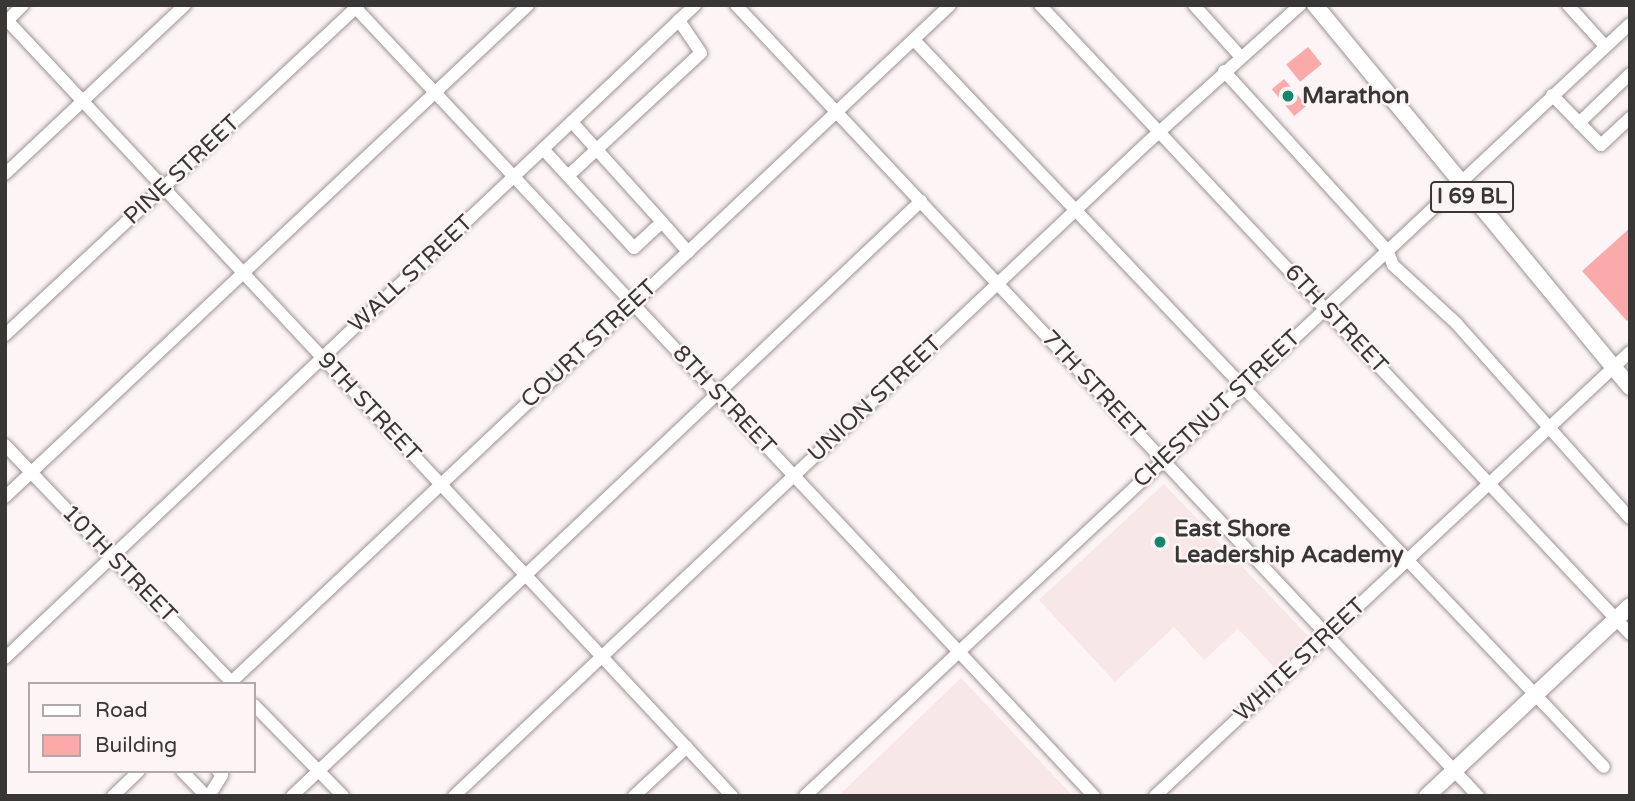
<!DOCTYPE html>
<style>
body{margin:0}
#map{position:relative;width:1635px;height:801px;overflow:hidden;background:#fdf5f5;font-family:"Varela Round",sans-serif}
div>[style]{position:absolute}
.built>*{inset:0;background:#f8e7e7}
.building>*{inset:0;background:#fbaaa9;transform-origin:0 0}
.roads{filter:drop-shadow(0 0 2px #9b9493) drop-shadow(0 0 2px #9b9493)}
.minor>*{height:12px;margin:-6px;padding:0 6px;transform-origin:6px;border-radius:6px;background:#fff}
.major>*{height:16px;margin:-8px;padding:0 8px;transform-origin:8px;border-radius:8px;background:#fff}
.dots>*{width:19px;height:19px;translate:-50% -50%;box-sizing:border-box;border:4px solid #fdf5f5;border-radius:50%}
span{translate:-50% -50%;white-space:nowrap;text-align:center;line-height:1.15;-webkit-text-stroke:5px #fdf5f5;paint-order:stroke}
.shield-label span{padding:2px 5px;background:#fdf5f5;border:2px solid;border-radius:5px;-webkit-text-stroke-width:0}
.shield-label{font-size:21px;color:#393636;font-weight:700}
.poi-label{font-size:23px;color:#393636;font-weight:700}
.left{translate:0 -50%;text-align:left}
.street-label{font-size:23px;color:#393636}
.frame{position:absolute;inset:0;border:7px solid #393636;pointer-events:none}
.legend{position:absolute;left:28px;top:682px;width:228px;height:91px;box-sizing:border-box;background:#fdf5f5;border:2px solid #afa9a9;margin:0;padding:9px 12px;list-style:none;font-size:21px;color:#393636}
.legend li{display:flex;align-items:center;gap:14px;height:35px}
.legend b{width:35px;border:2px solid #afa9a9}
</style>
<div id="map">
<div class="built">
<i style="clip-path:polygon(1164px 484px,1308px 636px,1275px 668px,1238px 629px,1204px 660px,1174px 627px,1115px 682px,1039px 600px)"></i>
<i style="clip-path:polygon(961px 678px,1073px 796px,838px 796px)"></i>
</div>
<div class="building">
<i style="left:1308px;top:47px;width:22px;height:28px;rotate:51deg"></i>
<i style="left:1284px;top:79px;width:35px;height:16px;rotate:50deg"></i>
<i style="clip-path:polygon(1630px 228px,1630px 318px,1627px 321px,1582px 271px)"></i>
</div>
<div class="roads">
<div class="minor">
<i style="left:353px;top:5px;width:1084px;rotate:46.87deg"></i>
<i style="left:736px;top:5px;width:1085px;rotate:46.83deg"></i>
<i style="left:1040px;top:5px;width:862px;rotate:46.83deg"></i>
<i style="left:1194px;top:5px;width:69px;rotate:48deg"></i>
<i style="left:1568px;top:5px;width:55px;rotate:47.9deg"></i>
<i style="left:5px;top:18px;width:1065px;rotate:46.94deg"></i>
<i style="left:5px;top:23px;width:25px;rotate:-45deg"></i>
<i style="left:914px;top:40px;width:1002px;rotate:46.5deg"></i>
<i style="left:1224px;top:71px;width:242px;rotate:47.7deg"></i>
<i style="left:1387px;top:250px;width:16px;rotate:68deg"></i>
<i style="left:1393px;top:265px;width:86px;rotate:42.6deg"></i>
<i style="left:1456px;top:323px;width:261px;rotate:48.3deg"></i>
<i style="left:1552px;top:95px;width:70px;rotate:45.6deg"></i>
<i style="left:1601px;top:145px;width:40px;rotate:-43deg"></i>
<i style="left:1579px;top:123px;width:71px;rotate:-43.9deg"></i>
<i style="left:543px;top:149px;width:134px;rotate:47.4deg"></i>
<i style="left:634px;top:248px;width:38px;rotate:-43deg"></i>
<i style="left:662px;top:222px;width:135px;rotate:-132deg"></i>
<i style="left:5px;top:174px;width:247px;rotate:-43.2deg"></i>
<i style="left:568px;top:176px;width:181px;rotate:-42.8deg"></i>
<i style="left:701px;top:53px;width:40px;rotate:-124deg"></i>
<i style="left:662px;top:222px;width:40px;rotate:49deg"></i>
<i style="left:5px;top:335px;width:484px;rotate:-43deg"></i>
<i style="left:5px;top:445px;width:330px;rotate:46.3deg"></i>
<i style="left:5px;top:497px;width:718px;rotate:-43.25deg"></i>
<i style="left:5px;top:658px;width:950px;rotate:-43.42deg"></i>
<i style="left:229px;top:684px;width:990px;rotate:-43.28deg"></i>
<i style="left:254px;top:705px;width:127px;rotate:45.6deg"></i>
<i style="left:182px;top:771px;width:35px;rotate:46deg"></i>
<i style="left:113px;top:796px;width:36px;rotate:-44deg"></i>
<i style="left:209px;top:796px;width:25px;rotate:-58deg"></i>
<i style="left:222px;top:775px;width:6px;rotate:-135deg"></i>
<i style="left:292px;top:796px;width:866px;rotate:-43.41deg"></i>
<i style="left:454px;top:796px;width:954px;rotate:-43.3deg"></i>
<i style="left:1148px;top:142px;width:205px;rotate:-42deg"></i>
<i style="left:634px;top:796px;width:72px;rotate:-42.8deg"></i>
<i style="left:805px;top:796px;width:1130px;rotate:-43.1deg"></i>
<i style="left:1155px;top:796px;width:650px;rotate:-43.07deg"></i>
</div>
<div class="major">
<i style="left:1315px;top:5px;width:495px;rotate:50.5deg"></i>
<i style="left:1427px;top:796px;width:278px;rotate:-43.1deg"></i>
</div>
</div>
<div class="dots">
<i style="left:1288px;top:96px;background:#13896b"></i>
<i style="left:1160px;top:542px;background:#13896b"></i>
</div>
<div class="shield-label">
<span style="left:1472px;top:197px">I 69 BL</span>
</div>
<div class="poi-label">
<span class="left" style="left:1302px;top:96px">Marathon</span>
<span class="left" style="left:1174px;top:542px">East Shore<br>Leadership Academy</span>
</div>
<div class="street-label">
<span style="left:182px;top:170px;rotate:-43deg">PINE STREET</span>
<span style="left:411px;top:274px;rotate:-43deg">WALL STREET</span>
<span style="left:1336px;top:319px;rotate:47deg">6TH STREET</span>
<span style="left:589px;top:344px;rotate:-43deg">COURT STREET</span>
<span style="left:1093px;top:385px;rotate:47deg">7TH STREET</span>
<span style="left:875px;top:399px;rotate:-43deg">UNION STREET</span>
<span style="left:724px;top:400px;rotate:47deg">8TH STREET</span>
<span style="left:369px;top:407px;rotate:47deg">9TH STREET</span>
<span style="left:1217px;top:409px;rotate:-43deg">CHESTNUT STREET</span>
<span style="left:119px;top:564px;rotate:46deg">10TH STREET</span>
<span style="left:1300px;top:660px;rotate:-43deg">WHITE STREET</span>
</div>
<div class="frame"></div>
<ul class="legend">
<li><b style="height:9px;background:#fff"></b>Road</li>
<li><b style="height:19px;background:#fbaaa9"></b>Building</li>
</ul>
</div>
